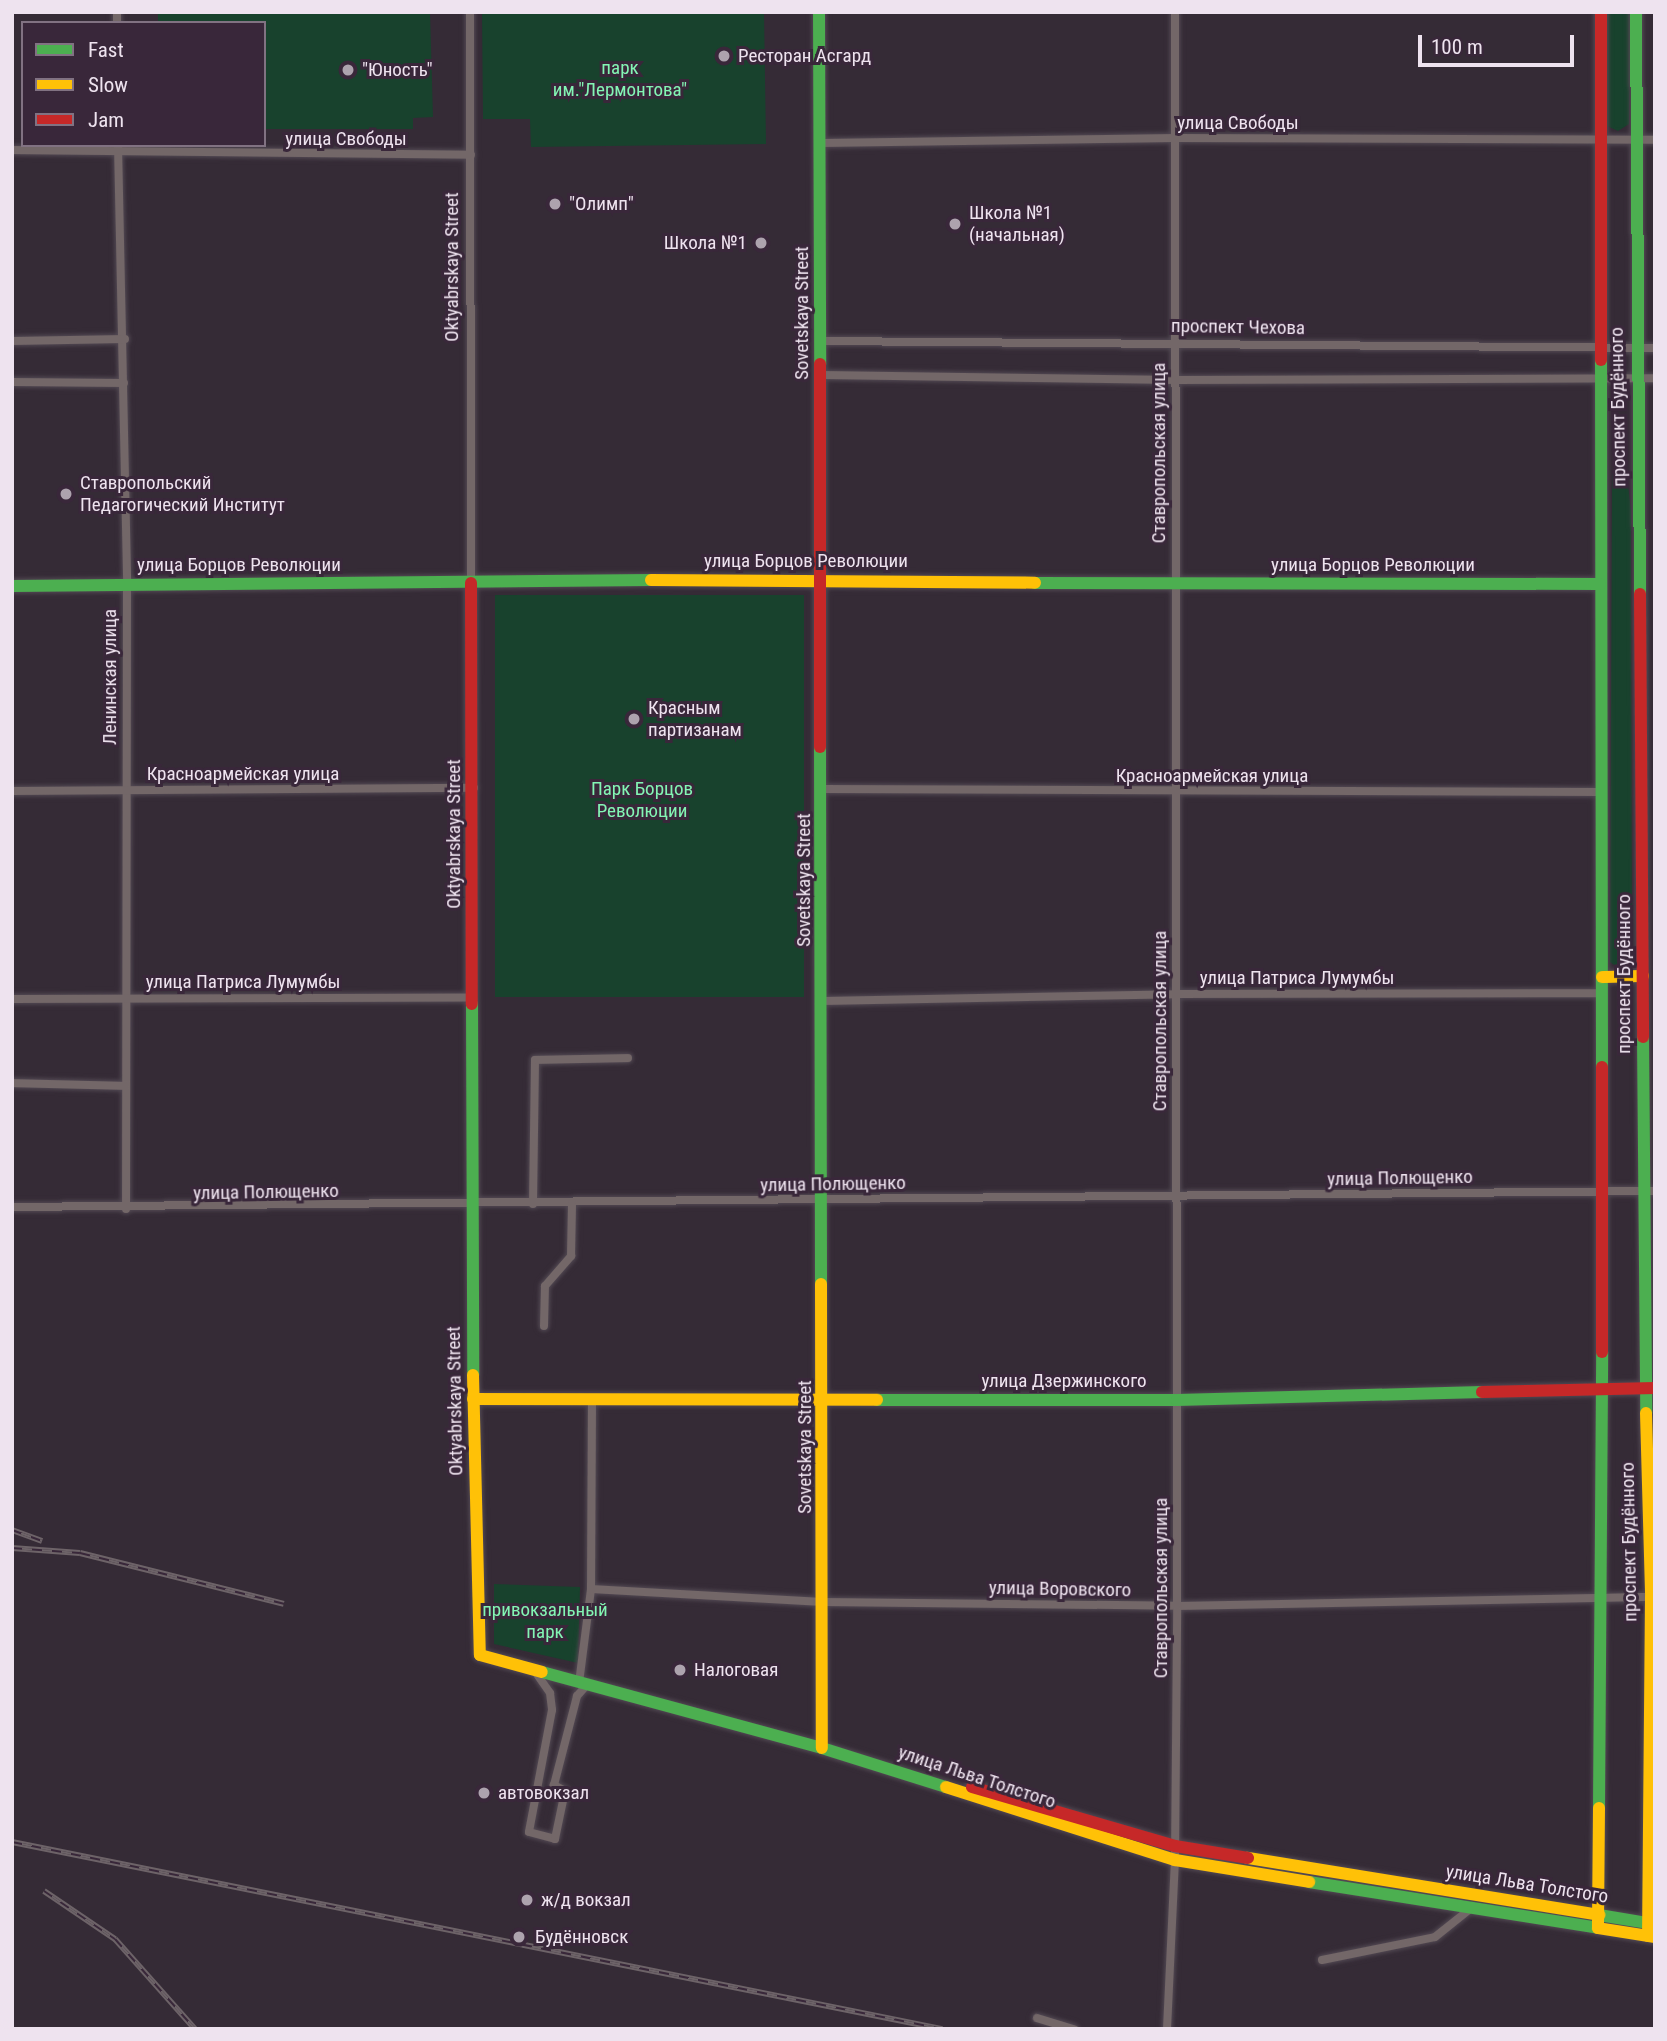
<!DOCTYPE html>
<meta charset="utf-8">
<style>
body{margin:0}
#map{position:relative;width:1667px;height:2041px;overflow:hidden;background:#352b36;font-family:"Roboto Condensed",sans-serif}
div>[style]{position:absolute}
.green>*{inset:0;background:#18422d;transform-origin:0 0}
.roads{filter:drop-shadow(0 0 2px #524953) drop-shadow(0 0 2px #524953)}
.street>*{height:8px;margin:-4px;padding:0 4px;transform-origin:4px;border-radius:4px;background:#736768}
.fast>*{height:12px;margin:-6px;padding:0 6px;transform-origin:6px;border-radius:6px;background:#4caf50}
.slow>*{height:12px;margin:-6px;padding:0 6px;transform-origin:6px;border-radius:6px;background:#ffc107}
.jam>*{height:12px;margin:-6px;padding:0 6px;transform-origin:6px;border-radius:6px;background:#c62828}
.rail>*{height:6px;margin-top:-3px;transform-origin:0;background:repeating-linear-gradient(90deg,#39273a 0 10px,#6d6368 0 20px);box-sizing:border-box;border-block:2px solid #6d6368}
.dots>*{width:19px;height:19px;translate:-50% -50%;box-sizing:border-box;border:4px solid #39273a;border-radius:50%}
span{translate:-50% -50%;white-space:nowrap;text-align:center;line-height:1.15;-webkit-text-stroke:6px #39273a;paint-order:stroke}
.poi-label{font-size:19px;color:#eee3ef}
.left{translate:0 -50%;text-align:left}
.right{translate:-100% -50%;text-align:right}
.park-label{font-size:19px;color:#83f5b4}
.street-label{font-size:19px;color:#eee3ef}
.frame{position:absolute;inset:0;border:14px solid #eee3ef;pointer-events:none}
.legend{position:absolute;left:21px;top:21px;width:245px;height:126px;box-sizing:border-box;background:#39273a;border:2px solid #817282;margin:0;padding:9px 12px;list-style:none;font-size:21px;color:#eee3ef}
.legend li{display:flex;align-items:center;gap:14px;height:35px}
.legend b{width:35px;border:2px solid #817282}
.scale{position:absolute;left:1418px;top:35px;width:156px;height:32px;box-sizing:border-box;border:4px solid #eee3ef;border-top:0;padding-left:9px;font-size:21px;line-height:24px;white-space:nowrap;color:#eee3ef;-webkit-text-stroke:5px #39273a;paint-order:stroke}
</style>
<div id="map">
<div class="green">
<i style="clip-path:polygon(158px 12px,430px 12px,433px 117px,413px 118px,413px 129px,264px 129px,264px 23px,158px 23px)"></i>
<i style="clip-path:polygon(482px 12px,764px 12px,766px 144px,531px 147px,530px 119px,483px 119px)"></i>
<i style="clip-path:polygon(1607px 12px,1631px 12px,1629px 124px,1618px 131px,1607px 126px)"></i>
<i style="clip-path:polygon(1626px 467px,1631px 511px,1632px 949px,1630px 960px,1614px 965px,1610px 962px,1612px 474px)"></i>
<i style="left:495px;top:595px;width:309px;height:402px"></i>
<i style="clip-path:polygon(494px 1584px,580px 1587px,578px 1663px,494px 1644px)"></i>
</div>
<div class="roads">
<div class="street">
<i style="left:117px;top:12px;width:11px;rotate:90deg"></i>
<i style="left:470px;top:12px;width:571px;rotate:89.9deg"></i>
<i style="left:821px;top:143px;width:355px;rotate:-0.8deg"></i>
<i style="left:1176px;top:138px;width:479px;rotate:0.2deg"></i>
<i style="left:118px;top:145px;width:440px;rotate:88.8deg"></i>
<i style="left:127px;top:585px;width:624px;rotate:90.09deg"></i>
<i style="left:12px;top:150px;width:459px;rotate:0.6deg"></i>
<i style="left:12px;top:341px;width:113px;rotate:-1deg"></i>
<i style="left:821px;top:341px;width:834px;rotate:0.48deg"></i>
<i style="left:822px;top:375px;width:354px;rotate:0.8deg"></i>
<i style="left:1176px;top:380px;width:479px;rotate:-0.2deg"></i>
<i style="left:12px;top:382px;width:112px;rotate:0.5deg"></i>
<i style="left:823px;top:789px;width:778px;rotate:0.22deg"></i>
<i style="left:12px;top:791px;width:462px;rotate:-0.4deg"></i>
<i style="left:12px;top:999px;width:461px;rotate:-0.2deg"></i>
<i style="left:823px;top:1001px;width:353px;rotate:-1.1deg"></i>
<i style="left:1176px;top:994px;width:426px;rotate:-0.1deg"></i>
<i style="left:12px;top:1083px;width:114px;rotate:1.5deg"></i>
<i style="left:533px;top:1204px;width:144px;rotate:-89.2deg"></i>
<i style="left:535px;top:1060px;width:93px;rotate:-1.2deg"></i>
<i style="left:12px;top:1207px;width:1643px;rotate:-0.56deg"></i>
<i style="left:544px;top:1326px;width:40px;rotate:-88.6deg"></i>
<i style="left:545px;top:1286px;width:40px;rotate:-49deg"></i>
<i style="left:571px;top:1256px;width:53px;rotate:-88.9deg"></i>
<i style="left:591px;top:1589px;width:232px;rotate:3.2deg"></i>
<i style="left:823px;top:1602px;width:354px;rotate:0.6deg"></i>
<i style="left:1177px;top:1606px;width:478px;rotate:-1.1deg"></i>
<i style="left:534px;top:1670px;width:28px;rotate:55deg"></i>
<i style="left:550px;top:1693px;width:17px;rotate:83deg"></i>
<i style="left:552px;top:1710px;width:124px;rotate:100.7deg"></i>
<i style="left:529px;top:1832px;width:27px;rotate:15deg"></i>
<i style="left:555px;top:1839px;width:49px;rotate:-78.2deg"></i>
<i style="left:565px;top:1791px;width:13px;rotate:-151deg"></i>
<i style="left:554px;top:1785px;width:92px;rotate:-75.5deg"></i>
<i style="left:577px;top:1696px;width:15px;rotate:-48deg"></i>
<i style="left:579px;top:1683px;width:95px;rotate:-82.7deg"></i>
<i style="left:591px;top:1589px;width:188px;rotate:-89.7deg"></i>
<i style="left:1322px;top:1960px;width:115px;rotate:-11.5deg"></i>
<i style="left:1435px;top:1937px;width:43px;rotate:-38.5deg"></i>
<i style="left:1037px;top:2018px;width:39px;rotate:17deg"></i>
<i style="left:1167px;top:2029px;width:169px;rotate:-87.3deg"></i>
<i style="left:1175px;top:1860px;width:254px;rotate:-89.5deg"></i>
<i style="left:1177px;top:1606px;width:1594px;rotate:-90.07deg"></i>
</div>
<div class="fast">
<i style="left:819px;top:12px;width:352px;rotate:89.8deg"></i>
<i style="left:1636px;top:12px;width:582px;rotate:89.61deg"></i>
<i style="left:1601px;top:360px;width:707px;rotate:89.92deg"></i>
<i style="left:1035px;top:583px;width:565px;rotate:0.1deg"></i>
<i style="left:12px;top:586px;width:639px;rotate:-0.54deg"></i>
<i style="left:820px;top:747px;width:537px;rotate:89.89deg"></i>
<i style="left:472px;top:1004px;width:371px;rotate:89.8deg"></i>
<i style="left:1643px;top:1037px;width:376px;rotate:89.5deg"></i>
<i style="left:877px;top:1400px;width:300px"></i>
<i style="left:1177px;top:1400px;width:305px;rotate:-1.5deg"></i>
<i style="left:542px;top:1672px;width:290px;rotate:15.2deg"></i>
<i style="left:822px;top:1748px;width:130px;rotate:17.5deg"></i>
<i style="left:1599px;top:1808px;width:456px;rotate:-89.6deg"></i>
<i style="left:1309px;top:1882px;width:293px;rotate:9deg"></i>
<i style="left:1599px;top:1915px;width:56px;rotate:9.3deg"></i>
</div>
<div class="slow">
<i style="left:651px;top:580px;width:384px;rotate:0.4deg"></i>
<i style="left:1602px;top:977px;width:41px;rotate:-1.4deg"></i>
<i style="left:821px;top:1284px;width:464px;rotate:89.9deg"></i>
<i style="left:473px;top:1375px;width:280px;rotate:88.6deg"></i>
<i style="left:480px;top:1655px;width:64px;rotate:15.3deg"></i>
<i style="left:473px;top:1399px;width:404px;rotate:0.1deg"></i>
<i style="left:1646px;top:1413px;width:184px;rotate:88.4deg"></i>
<i style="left:1651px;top:1597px;width:339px;rotate:90.5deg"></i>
<i style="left:946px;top:1787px;width:240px;rotate:17.7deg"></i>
<i style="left:1175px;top:1860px;width:136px;rotate:9.3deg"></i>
<i style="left:1599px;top:1808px;width:120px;rotate:90.5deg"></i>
<i style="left:1598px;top:1928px;width:58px;rotate:9deg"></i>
<i style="left:1248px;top:1858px;width:356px;rotate:9.2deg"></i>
</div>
<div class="jam">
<i style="left:1601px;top:12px;width:348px;rotate:90deg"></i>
<i style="left:820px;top:364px;width:383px;rotate:90deg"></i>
<i style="left:471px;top:583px;width:421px;rotate:89.9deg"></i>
<i style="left:1640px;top:594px;width:443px;rotate:89.6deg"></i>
<i style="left:1602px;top:1067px;width:285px;rotate:90deg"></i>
<i style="left:1482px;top:1392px;width:173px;rotate:-1.3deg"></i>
<i style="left:972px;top:1787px;width:211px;rotate:16.2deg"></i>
<i style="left:1175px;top:1846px;width:74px;rotate:9.3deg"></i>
</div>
</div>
<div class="rail">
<i style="left:12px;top:1530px;width:32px;rotate:20deg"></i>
<i style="left:12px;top:1548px;width:68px;rotate:4.2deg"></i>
<i style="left:80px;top:1553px;width:210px;rotate:14deg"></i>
<i style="left:12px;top:1842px;width:949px;rotate:11.37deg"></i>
<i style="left:44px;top:1891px;width:86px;rotate:34.1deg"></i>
<i style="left:115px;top:1939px;width:120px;rotate:48.4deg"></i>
</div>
<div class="dots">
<i style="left:724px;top:56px;background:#ada3ae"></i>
<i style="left:348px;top:70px;background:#ada3ae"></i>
<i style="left:555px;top:204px;background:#ada3ae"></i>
<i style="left:955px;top:224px;background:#ada3ae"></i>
<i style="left:761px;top:243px;background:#ada3ae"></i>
<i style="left:66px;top:494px;background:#ada3ae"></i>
<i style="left:634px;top:719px;background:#ada3ae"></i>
<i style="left:680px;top:1670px;background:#ada3ae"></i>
<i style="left:484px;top:1793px;background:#ada3ae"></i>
<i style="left:527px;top:1900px;background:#ada3ae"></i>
<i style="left:519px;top:1937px;background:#ada3ae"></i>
</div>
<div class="poi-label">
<span class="left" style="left:738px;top:56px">Ресторан Асгард</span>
<span class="left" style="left:362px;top:70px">"Юность"</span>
<span class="left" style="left:569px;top:204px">"Олимп"</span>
<span class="left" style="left:969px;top:224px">Школа №1<br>(начальная)</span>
<span class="right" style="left:747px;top:243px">Школа №1</span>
<span class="left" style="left:80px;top:494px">Ставропольский<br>Педагогический Институт</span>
<span class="left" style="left:648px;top:719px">Красным<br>партизанам</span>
<span class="left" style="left:694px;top:1670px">Налоговая</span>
<span class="left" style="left:498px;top:1793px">автовокзал</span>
<span class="left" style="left:541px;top:1900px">ж/д вокзал</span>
<span class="left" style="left:535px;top:1937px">Будённовск</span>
</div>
<div class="park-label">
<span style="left:620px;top:79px">парк<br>им."Лермонтова"</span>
<span style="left:642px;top:800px">Парк Борцов<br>Революции</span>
<span style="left:545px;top:1621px">привокзальный<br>парк</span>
</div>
<div class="street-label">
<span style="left:1238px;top:123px">улица Свободы</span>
<span style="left:346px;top:139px">улица Свободы</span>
<span style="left:452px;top:267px;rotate:-90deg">Oktyabrskaya Street</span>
<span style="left:802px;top:313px;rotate:-90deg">Sovetskaya Street</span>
<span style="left:1238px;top:327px;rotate:1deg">проспект Чехова</span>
<span style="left:1618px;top:407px;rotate:-91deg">проспект Будённого</span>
<span style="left:1159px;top:453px;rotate:-90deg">Ставропольская улица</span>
<span style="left:806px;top:561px">улица Борцов Революции</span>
<span style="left:239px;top:565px">улица Борцов Революции</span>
<span style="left:1373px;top:565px">улица Борцов Революции</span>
<span style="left:110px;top:677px;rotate:-90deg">Ленинская улица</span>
<span style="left:243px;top:774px">Красноармейская улица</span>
<span style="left:1212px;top:776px">Красноармейская улица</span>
<span style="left:454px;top:834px;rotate:-90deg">Oktyabrskaya Street</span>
<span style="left:804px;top:880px;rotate:-90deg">Sovetskaya Street</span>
<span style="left:1624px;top:974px;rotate:-90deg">проспект Будённого</span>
<span style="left:1297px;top:978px">улица Патриса Лумумбы</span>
<span style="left:243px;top:982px">улица Патриса Лумумбы</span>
<span style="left:1160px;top:1021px;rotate:-90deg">Ставропольская улица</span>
<span style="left:1400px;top:1178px;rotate:-1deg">улица Полющенко</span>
<span style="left:833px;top:1184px;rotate:-1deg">улица Полющенко</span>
<span style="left:266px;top:1192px;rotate:-1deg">улица Полющенко</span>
<span style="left:1064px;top:1381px">улица Дзержинского</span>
<span style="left:455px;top:1401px;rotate:-91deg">Oktyabrskaya Street</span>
<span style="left:805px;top:1447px;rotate:-90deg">Sovetskaya Street</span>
<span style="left:1629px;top:1542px;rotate:-91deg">проспект Будённого</span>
<span style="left:1161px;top:1588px;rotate:-90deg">Ставропольская улица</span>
<span style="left:1060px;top:1589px;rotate:1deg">улица Воровского</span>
<span style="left:977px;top:1777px;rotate:18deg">улица Льва Толстого</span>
<span style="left:1527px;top:1884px;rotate:9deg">улица Льва Толстого</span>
</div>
<div class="frame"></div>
<ul class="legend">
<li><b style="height:9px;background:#4caf50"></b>Fast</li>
<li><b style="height:9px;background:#ffc107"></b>Slow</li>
<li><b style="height:9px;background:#c62828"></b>Jam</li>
</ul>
<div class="scale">100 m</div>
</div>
